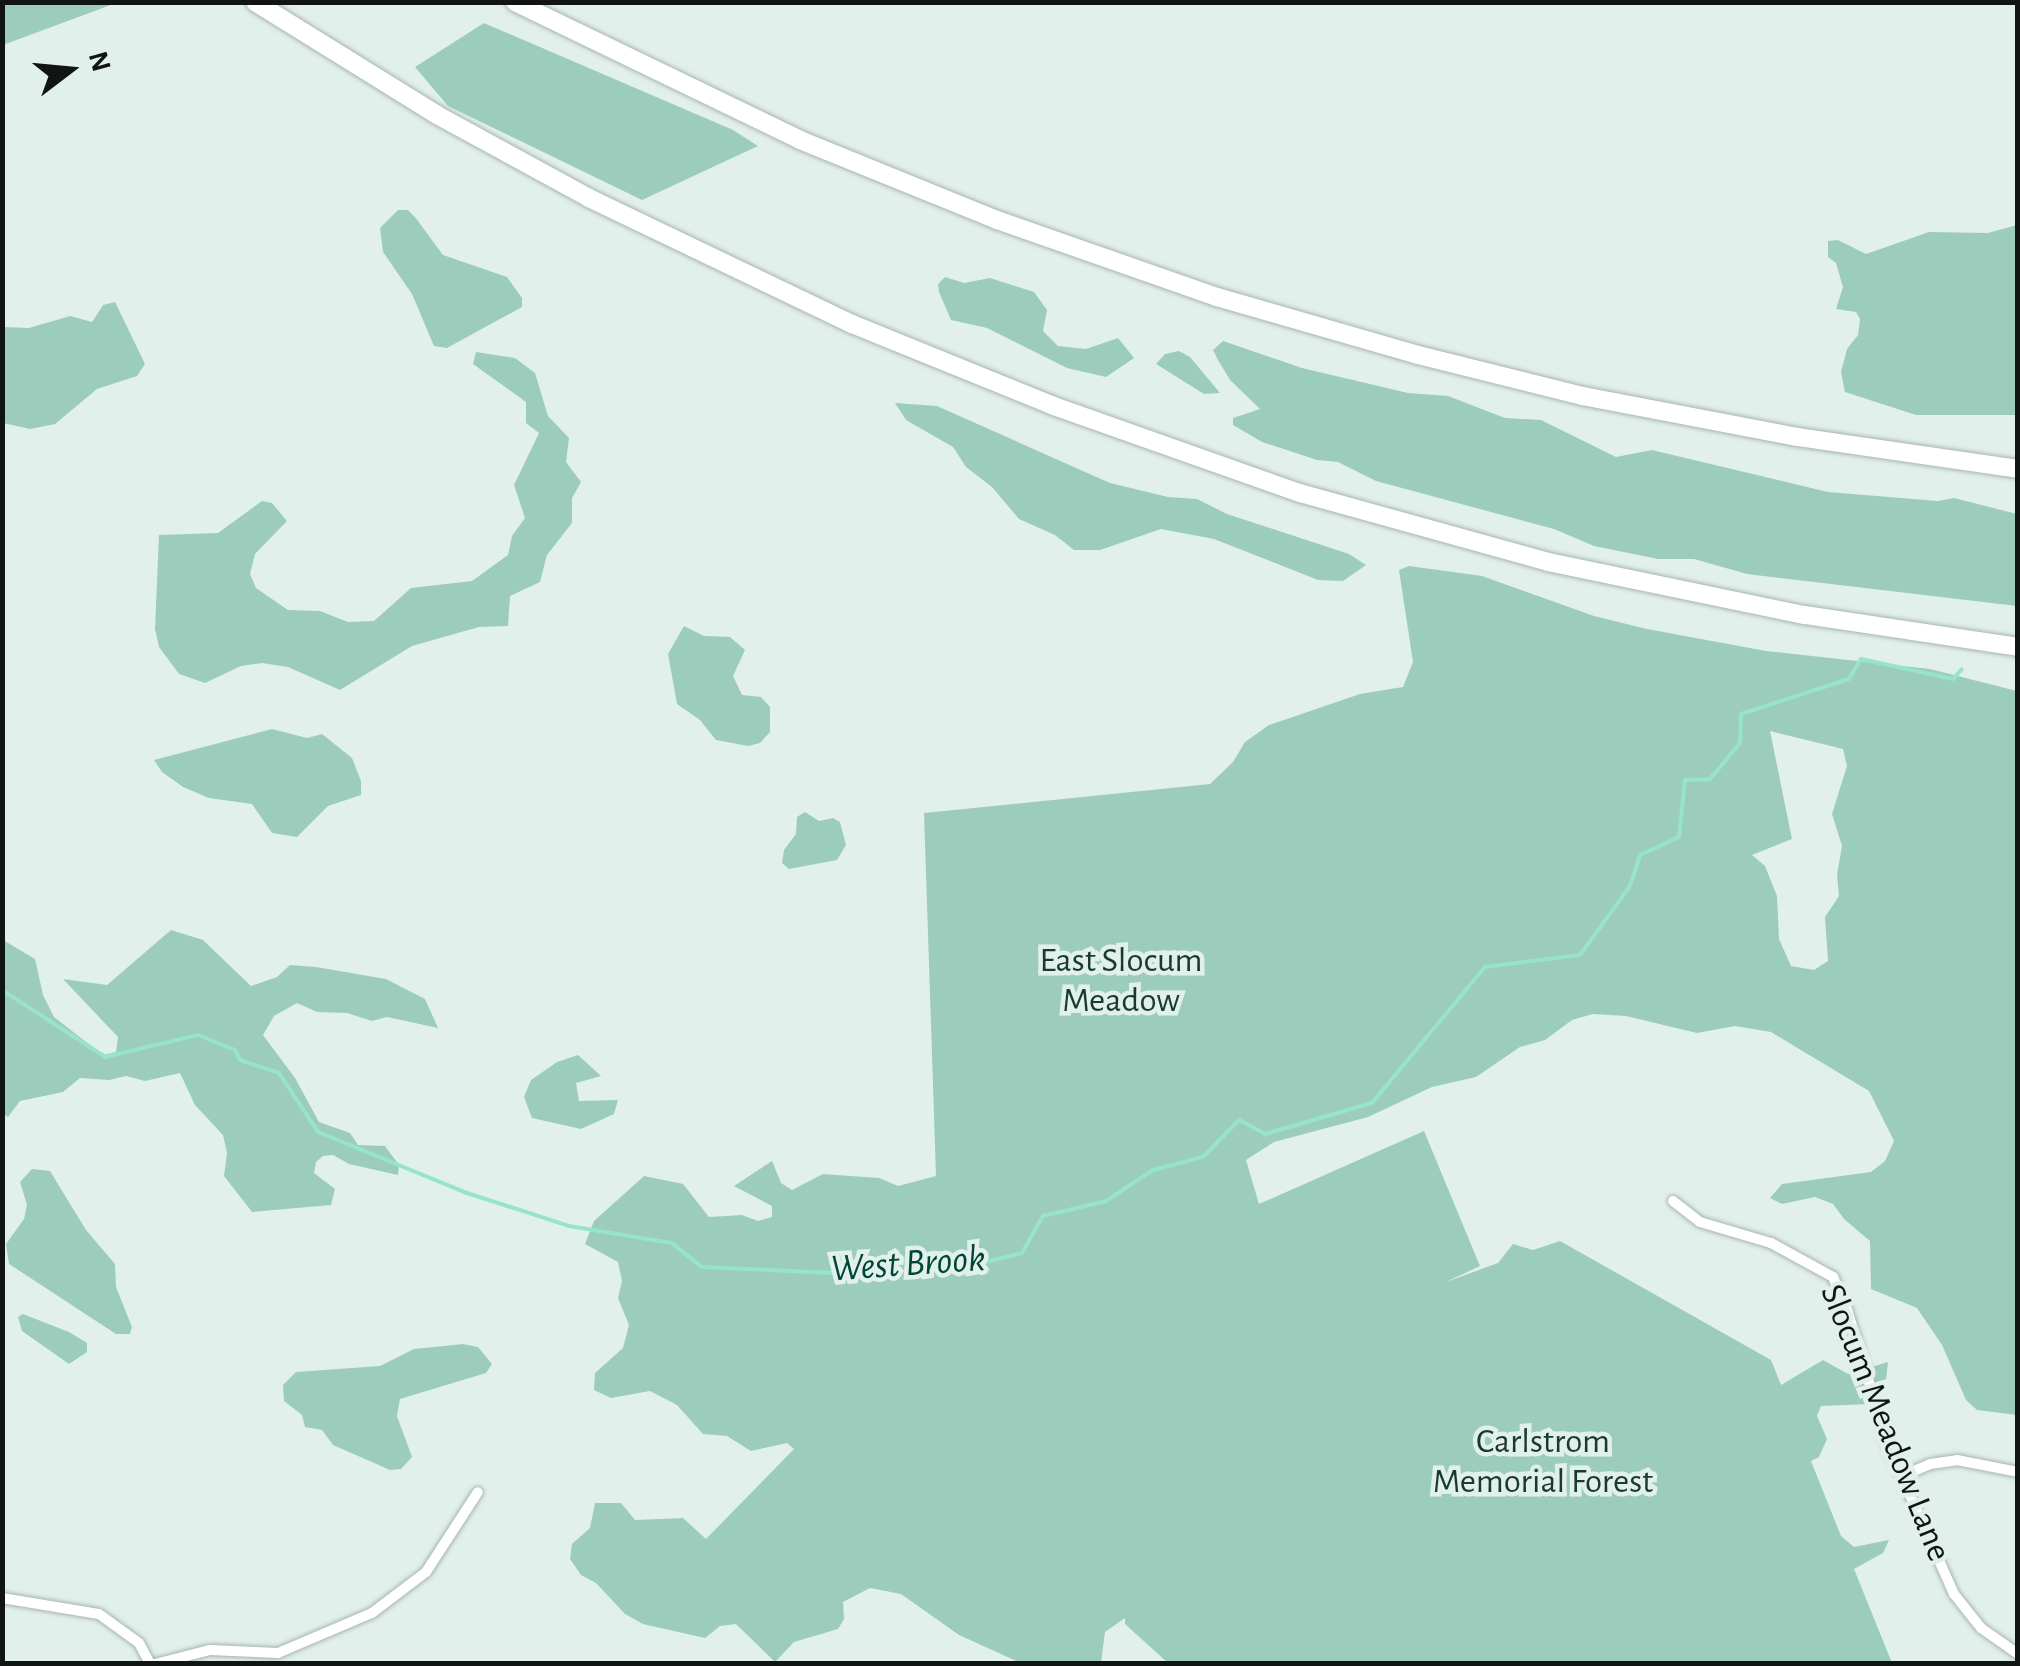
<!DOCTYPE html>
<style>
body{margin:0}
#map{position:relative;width:2020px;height:1666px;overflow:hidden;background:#e2f0eb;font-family:"Alegreya Sans",sans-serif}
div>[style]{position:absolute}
.green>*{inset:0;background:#9ccdbc}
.stream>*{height:4px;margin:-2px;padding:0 2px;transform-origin:2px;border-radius:2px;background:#97e4ca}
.roads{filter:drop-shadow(0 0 2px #a8b5b0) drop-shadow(0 0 2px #a8b5b0)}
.minor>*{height:10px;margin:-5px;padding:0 5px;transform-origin:5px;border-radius:5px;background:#fff}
.motorway>*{height:18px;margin:-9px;padding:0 9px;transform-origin:9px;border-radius:9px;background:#fff}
span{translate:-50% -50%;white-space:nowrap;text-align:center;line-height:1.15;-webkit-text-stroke:9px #e2f0eb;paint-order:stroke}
.park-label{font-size:35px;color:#183b31}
.street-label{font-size:35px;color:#101513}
.water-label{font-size:38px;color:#004636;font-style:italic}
.frame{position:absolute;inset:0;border:5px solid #101513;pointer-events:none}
.north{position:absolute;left:20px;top:20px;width:100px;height:100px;-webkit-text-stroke:8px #e2f0eb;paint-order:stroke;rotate:74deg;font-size:28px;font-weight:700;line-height:40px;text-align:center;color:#101513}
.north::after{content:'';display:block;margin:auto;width:35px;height:45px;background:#101513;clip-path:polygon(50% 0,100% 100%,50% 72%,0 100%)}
</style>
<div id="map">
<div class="green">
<i style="clip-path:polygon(3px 2px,116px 2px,116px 3px,3px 45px)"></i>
<i style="clip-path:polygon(484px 23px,733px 130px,758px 146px,642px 200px,448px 106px,415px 67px)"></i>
<i style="clip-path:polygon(398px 210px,408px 210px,415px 217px,443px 255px,507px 277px,522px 298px,522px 307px,447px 348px,434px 346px,412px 294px,383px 252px,380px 228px)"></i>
<i style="clip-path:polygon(2017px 225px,2017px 415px,1916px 415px,1845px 392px,1841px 372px,1847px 349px,1858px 335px,1860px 319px,1856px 312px,1836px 309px,1843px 287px,1836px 263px,1828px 257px,1828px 241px,1838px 240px,1866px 254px,1929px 232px,1988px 233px)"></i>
<i style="clip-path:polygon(945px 277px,964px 283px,990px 278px,1034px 292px,1047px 310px,1043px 331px,1058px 346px,1086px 349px,1118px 338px,1134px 358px,1106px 377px,1067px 368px,987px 328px,951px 320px,939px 292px,938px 284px)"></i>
<i style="clip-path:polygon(115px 302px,145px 364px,137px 376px,97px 389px,55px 424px,30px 429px,3px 423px,3px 327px,29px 328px,70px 316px,92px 322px,103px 305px)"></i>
<i style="clip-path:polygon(1223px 341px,1302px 368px,1408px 393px,1448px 396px,1505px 418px,1541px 420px,1616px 457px,1652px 450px,1828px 492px,1938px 501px,1954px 498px,2017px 514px,2017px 606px,1747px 574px,1694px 559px,1658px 559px,1594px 546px,1554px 529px,1376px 481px,1338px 462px,1317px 460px,1262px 442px,1233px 425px,1233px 418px,1260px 409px,1230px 380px,1218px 360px,1213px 350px)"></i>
<i style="clip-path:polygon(1179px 351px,1190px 357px,1220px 393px,1204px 394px,1156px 364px,1165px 354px)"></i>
<i style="clip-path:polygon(476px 352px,515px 358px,535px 373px,548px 416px,569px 438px,566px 462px,581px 482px,572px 498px,572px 523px,547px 555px,540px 582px,510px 596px,508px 626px,479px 627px,412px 646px,340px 690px,288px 667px,262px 663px,241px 666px,205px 683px,179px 674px,159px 647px,155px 629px,159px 535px,218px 533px,262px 501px,272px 503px,287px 521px,255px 554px,250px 574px,256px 588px,288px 610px,320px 611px,348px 622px,374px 621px,411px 588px,472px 581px,508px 555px,512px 536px,525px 518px,514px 485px,539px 433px,526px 423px,526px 402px,473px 364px)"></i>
<i style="clip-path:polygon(895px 403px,937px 406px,1110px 483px,1168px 497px,1197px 499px,1227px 514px,1349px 554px,1366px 565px,1343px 581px,1318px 580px,1214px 539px,1161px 529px,1100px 550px,1074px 550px,1055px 535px,1019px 519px,992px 487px,966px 467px,953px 447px,906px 420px)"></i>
<i style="clip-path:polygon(evenodd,1409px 566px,1482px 576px,1594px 616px,1647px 629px,1766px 651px,1930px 669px,2017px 691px,2017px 1415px,1977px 1410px,1966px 1400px,1942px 1345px,1917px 1308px,1871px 1289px,1870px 1241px,1844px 1219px,1833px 1204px,1815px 1197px,1782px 1204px,1770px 1198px,1782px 1184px,1871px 1172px,1885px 1161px,1894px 1141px,1869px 1091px,1771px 1032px,1735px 1026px,1697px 1033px,1626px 1016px,1593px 1014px,1572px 1020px,1545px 1040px,1520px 1047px,1476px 1077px,1432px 1087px,1368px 1117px,1274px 1142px,1246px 1160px,1259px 1204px,1424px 1131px,1480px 1266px,1446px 1282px,1498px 1263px,1513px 1244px,1533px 1250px,1560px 1241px,1771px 1360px,1781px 1385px,1823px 1360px,1848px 1374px,1888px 1362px,1886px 1381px,1872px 1404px,1821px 1406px,1817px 1416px,1827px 1439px,1819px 1457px,1811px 1461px,1841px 1536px,1854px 1547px,1889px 1540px,1883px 1553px,1854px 1569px,1892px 1663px,1168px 1663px,1125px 1624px,1125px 1618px,1105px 1632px,1101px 1663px,1021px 1663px,959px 1635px,901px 1594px,870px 1588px,843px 1602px,844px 1619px,838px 1629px,794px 1642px,775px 1662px,736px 1624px,720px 1626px,705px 1638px,643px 1624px,625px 1614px,596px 1583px,581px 1575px,570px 1559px,572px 1544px,590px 1528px,595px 1503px,621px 1503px,635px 1520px,683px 1518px,706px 1539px,794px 1449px,787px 1443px,751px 1451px,727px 1436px,703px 1434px,677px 1405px,650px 1391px,611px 1398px,594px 1390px,595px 1373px,623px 1348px,629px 1325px,618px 1298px,622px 1281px,618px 1262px,585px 1244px,594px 1221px,644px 1176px,683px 1184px,709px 1217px,742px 1215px,758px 1221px,772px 1217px,772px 1206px,734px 1186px,772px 1161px,781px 1183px,792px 1190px,823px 1174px,879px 1178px,898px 1186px,936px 1176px,924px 813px,1210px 784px,1233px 762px,1245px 742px,1269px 725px,1360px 694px,1403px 687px,1413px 662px,1399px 570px,1409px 566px,1770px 731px,1843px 749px,1847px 766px,1832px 814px,1842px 846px,1837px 875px,1839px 896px,1825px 917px,1828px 961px,1814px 970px,1791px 966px,1779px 939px,1777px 896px,1765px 866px,1752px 855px,1792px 839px,1770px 731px)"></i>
<i style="clip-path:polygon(684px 626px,704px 636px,730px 637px,745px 650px,733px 676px,742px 695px,761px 697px,770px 707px,770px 732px,760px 743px,748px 746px,716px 740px,700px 720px,677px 704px,668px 654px)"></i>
<i style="clip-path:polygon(272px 729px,307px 738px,322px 734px,352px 758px,361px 781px,361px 795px,328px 806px,297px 837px,272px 833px,252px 804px,209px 798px,183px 787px,162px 772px,154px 760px)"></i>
<i style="clip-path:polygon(805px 812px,819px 821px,833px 818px,840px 822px,846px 845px,837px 860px,789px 869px,782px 863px,784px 850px,796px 834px,797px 817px)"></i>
<i style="clip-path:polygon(171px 930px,203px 940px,251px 986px,277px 977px,290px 965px,316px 967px,386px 979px,425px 999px,438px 1028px,387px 1017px,372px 1021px,347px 1013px,317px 1012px,297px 1003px,274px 1016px,263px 1035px,295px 1078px,319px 1122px,350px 1133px,358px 1145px,385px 1146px,399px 1165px,398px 1175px,349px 1164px,333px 1155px,323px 1156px,316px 1162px,314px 1173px,335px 1189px,331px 1205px,252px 1212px,224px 1176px,227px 1153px,223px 1135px,195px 1105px,180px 1073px,145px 1081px,126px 1076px,109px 1080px,80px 1078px,63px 1092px,20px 1101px,8px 1117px,3px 1114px,3px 940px,35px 959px,43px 995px,54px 1017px,103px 1055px,116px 1052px,118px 1037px,63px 979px,107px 985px)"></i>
<i style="clip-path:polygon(578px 1055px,601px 1076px,576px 1083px,579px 1101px,618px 1100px,614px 1114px,581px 1129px,532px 1118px,524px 1097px,531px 1080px,557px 1062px)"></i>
<i style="clip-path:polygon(32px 1169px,50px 1171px,86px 1230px,115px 1264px,116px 1287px,132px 1327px,130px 1334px,116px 1334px,9px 1264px,6px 1244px,24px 1219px,27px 1205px,20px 1182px)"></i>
<i style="clip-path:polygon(23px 1314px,69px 1332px,87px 1343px,87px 1352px,69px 1364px,22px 1331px,18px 1317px)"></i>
<i style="clip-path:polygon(463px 1344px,478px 1347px,492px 1364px,486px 1373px,400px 1399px,397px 1416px,412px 1457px,401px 1469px,390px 1470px,333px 1445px,322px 1430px,305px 1427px,302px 1415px,284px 1401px,283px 1385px,296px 1372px,380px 1366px,414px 1349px)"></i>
</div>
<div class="stream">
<i style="left:2017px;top:618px;width:1px;rotate:-45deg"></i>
<i style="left:2px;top:990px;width:123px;rotate:33deg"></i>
<i style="left:105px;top:1057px;width:96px;rotate:-13.3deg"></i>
<i style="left:198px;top:1035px;width:40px;rotate:22deg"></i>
<i style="left:235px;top:1050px;width:11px;rotate:63deg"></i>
<i style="left:240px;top:1060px;width:41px;rotate:18.4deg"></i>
<i style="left:279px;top:1073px;width:71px;rotate:56.5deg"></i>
<i style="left:318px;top:1132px;width:158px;rotate:22.3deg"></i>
<i style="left:464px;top:1192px;width:110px;rotate:17.9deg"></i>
<i style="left:569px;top:1226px;width:104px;rotate:9.4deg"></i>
<i style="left:672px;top:1243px;width:38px;rotate:39deg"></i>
<i style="left:702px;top:1267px;width:154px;rotate:2.6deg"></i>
<i style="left:856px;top:1274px;width:45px;rotate:-18deg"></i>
<i style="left:899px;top:1260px;width:75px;rotate:-4.6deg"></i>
<i style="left:974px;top:1254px;width:14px;rotate:34deg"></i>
<i style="left:986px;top:1262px;width:37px;rotate:-14deg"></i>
<i style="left:1022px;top:1253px;width:43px;rotate:-60.4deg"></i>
<i style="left:1043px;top:1216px;width:65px;rotate:-13.4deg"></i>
<i style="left:1106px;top:1201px;width:56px;rotate:-33.4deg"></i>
<i style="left:1153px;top:1170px;width:52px;rotate:-14.6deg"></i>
<i style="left:1203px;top:1157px;width:52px;rotate:-45.8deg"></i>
<i style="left:1239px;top:1120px;width:30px;rotate:28deg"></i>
<i style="left:1265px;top:1134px;width:111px;rotate:-16.2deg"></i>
<i style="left:1372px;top:1103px;width:177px;rotate:-50.3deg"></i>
<i style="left:1485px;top:967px;width:96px;rotate:-7.2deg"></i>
<i style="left:1580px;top:955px;width:85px;rotate:-54.1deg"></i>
<i style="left:1630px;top:886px;width:33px;rotate:-72deg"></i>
<i style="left:1640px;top:855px;width:43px;rotate:-24.8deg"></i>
<i style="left:1679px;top:837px;width:57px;rotate:-84deg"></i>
<i style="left:1685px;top:780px;width:25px;rotate:-2deg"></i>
<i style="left:1710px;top:779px;width:47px;rotate:-50.2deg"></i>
<i style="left:1740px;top:743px;width:29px;rotate:-88deg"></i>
<i style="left:1741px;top:714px;width:114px;rotate:-18deg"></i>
<i style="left:1849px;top:679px;width:23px;rotate:-59deg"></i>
<i style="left:1861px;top:659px;width:94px;rotate:12.3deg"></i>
<i style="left:1953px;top:679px;width:13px;rotate:-48deg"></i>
</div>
<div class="roads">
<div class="minor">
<i style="left:1673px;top:1201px;width:34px;rotate:38deg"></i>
<i style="left:1700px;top:1222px;width:74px;rotate:16.5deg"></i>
<i style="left:1771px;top:1243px;width:71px;rotate:28.7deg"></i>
<i style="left:1833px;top:1277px;width:32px;rotate:66deg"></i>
<i style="left:1846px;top:1306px;width:148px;rotate:73.2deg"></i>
<i style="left:1889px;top:1448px;width:160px;rotate:66deg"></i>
<i style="left:1954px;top:1594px;width:43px;rotate:51.5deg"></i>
<i style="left:1981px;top:1628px;width:45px;rotate:35.1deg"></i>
<i style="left:1902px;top:1476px;width:30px;rotate:-23deg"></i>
<i style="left:1930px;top:1464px;width:27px;rotate:-8deg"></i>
<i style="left:1957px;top:1460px;width:62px;rotate:11.1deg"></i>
<i style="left:2px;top:1598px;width:98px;rotate:9.4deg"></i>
<i style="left:99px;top:1614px;width:49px;rotate:35.9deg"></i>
<i style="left:139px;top:1643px;width:24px;rotate:62deg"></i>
<i style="left:155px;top:1664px;width:57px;rotate:-14.3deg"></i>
<i style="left:210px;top:1650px;width:68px;rotate:2.5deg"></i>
<i style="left:278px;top:1653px;width:102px;rotate:-23.1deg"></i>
<i style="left:372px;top:1613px;width:68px;rotate:-37.2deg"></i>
<i style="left:426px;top:1572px;width:95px;rotate:-57deg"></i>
</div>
<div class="motorway">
<i style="left:255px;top:2px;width:214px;rotate:31.8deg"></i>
<i style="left:437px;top:115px;width:173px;rotate:28.6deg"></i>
<i style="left:589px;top:198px;width:292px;rotate:25.6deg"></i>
<i style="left:852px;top:324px;width:215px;rotate:22.1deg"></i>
<i style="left:1051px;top:405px;width:264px;rotate:19.5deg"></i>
<i style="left:1300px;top:493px;width:257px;rotate:15.5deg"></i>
<i style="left:1548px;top:562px;width:262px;rotate:11.7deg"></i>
<i style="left:1805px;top:615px;width:215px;rotate:8.5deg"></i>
<i style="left:515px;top:2px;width:317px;rotate:25.8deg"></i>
<i style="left:800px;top:140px;width:213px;rotate:22.1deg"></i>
<i style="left:997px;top:220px;width:233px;rotate:19.3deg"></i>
<i style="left:1217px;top:297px;width:209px;rotate:16.1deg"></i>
<i style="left:1418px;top:355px;width:170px;rotate:14deg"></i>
<i style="left:1583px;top:396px;width:218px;rotate:10.8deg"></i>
<i style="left:1797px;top:437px;width:223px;rotate:8.2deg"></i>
</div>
</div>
<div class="park-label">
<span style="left:1121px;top:981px">East Slocum<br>Meadow</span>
<span style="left:1543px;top:1462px">Carlstrom<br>Memorial Forest</span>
</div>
<div class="street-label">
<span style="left:1885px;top:1423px;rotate:68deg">Slocum Meadow Lane</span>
</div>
<div class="water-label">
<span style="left:908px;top:1265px;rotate:-4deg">West Brook</span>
</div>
<div class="frame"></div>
<div class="north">N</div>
</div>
